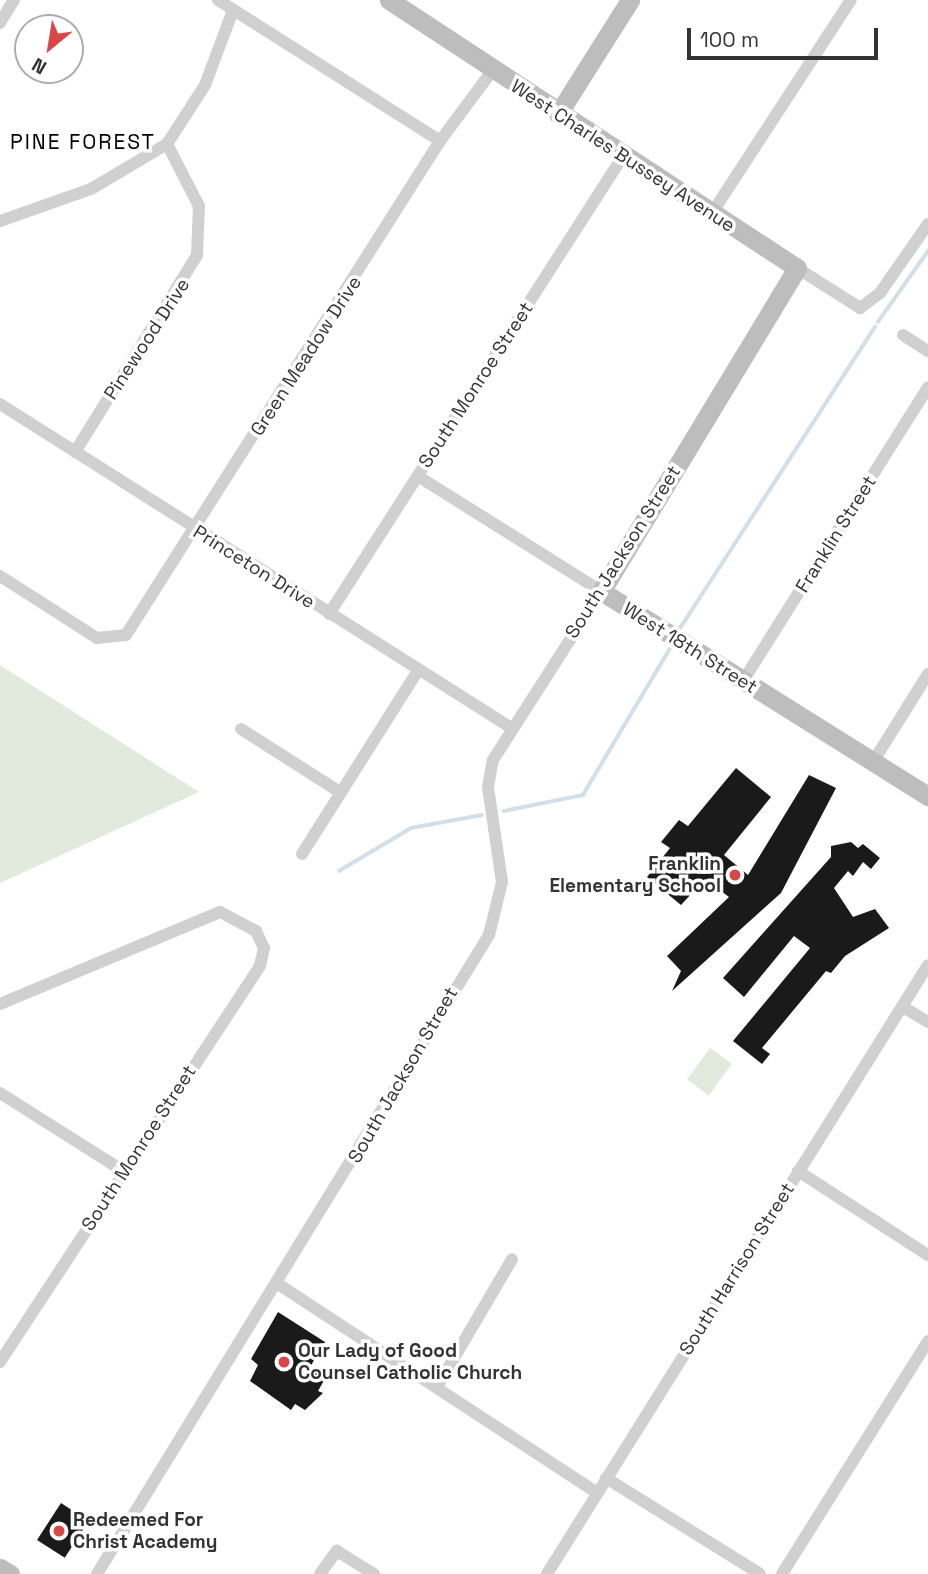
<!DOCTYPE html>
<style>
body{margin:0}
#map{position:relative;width:928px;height:1574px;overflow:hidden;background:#fff;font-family:"Space Grotesk",sans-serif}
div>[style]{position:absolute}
.green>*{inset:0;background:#e2e9dd;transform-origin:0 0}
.stream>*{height:3.5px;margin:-1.75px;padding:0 1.75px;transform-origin:1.75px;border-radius:1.75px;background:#d1dfeb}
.building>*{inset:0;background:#1a1a1a;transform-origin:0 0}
.street>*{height:12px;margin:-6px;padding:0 6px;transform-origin:6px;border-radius:6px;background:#d0d0d0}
.secondary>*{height:19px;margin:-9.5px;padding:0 9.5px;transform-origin:9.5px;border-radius:9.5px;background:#bdbdbd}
.dots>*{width:19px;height:19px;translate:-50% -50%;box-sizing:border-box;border:4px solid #fff;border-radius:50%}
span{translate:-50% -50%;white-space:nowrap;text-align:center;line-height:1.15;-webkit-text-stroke:7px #fff;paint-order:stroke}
.street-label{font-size:19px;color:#333}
.poi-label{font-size:19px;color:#333;font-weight:700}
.right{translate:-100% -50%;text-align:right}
.left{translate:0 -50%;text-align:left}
.neighbourhood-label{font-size:21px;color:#000;letter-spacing:2px}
.north{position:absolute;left:14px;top:14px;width:70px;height:70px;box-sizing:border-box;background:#fff;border:2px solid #adadad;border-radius:50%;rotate:210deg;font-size:19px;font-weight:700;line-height:28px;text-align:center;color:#333}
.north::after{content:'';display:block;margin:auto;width:24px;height:32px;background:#d84647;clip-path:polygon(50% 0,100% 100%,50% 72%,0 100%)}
.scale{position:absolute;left:687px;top:28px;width:191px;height:32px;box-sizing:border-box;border:4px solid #333;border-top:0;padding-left:9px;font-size:21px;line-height:24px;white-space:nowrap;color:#333;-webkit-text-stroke:5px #fff;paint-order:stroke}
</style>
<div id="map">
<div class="green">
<i style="clip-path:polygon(0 665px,199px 792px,0 883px)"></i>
<i style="left:710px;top:1048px;width:27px;height:39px;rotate:36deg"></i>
</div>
<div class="stream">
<i style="left:878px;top:322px;width:87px;rotate:-54.8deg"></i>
<i style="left:679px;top:630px;width:361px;rotate:-57.1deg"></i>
<i style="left:504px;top:811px;width:81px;rotate:-11.4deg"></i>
<i style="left:583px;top:795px;width:169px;rotate:-59.3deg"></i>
<i style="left:339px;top:871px;width:84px;rotate:-30.8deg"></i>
<i style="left:411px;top:828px;width:72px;rotate:-10.4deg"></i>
</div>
<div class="building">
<i style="clip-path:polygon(736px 768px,771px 797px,724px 855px,748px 875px,809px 775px,836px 788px,781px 893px,672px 991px,681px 971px,667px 956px,729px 897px,705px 879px,681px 905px,647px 877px,670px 848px,661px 842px,679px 820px,688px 826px)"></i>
<i style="clip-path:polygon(851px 842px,858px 848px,863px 844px,880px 858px,871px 869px,863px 862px,853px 876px,848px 871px,834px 888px,853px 917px,875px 909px,889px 928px,845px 956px,831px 973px,826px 971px,762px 1048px,770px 1054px,762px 1064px,733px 1041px,810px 948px,794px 936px,744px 997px,723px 978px,831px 857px,831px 846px)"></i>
<i style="clip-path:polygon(278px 1312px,325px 1342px,310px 1367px,326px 1377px,318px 1391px,323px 1393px,305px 1410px,295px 1404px,291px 1410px,250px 1381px,258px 1365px,251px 1359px)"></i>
<i style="left:61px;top:1503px;width:33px;height:44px;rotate:33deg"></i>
</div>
<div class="street">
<i style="left:218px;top:0;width:263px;rotate:32.4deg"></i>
<i style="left:0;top:23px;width:27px;rotate:-59deg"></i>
<i style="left:712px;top:213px;width:254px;rotate:-56.9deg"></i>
<i style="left:0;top:221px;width:96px;rotate:-19.4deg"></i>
<i style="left:91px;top:189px;width:88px;rotate:-30.6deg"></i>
<i style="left:167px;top:144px;width:70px;rotate:-57.2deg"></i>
<i style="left:205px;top:85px;width:80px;rotate:-69.5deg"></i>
<i style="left:797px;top:268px;width:75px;rotate:32.4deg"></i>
<i style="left:860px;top:308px;width:25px;rotate:-37deg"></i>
<i style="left:880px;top:293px;width:84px;rotate:-55.2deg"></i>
<i style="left:903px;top:335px;width:30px;rotate:33deg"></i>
<i style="left:0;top:404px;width:604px;rotate:32.35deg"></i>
<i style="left:75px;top:452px;width:232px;rotate:-58.2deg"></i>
<i style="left:197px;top:255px;width:49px;rotate:-87.7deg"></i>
<i style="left:199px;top:206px;width:70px;rotate:-117.3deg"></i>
<i style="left:0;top:576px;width:115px;rotate:32.6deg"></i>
<i style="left:97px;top:638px;width:29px;rotate:-6deg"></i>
<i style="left:126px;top:635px;width:585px;rotate:-57.56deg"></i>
<i style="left:440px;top:141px;width:87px;rotate:-53.4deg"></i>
<i style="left:329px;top:614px;width:544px;rotate:-57.3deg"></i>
<i style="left:743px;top:681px;width:347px;rotate:-57.8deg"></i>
<i style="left:241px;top:729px;width:117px;rotate:32.5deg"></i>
<i style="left:873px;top:762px;width:104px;rotate:-58deg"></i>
<i style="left:302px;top:854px;width:215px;rotate:-57.7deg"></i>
<i style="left:0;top:1004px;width:238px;rotate:-22.7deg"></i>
<i style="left:220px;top:912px;width:41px;rotate:27.8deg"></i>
<i style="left:256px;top:931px;width:19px;rotate:65deg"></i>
<i style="left:264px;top:948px;width:18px;rotate:103deg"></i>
<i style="left:260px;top:966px;width:474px;rotate:123.3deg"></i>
<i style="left:903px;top:1007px;width:29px;rotate:31deg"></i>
<i style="left:0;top:1093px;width:148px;rotate:32.3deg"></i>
<i style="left:798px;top:1171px;width:155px;rotate:32.9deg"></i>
<i style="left:278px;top:1284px;width:381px;rotate:33.2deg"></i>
<i style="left:437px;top:1387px;width:148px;rotate:-59.6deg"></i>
<i style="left:606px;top:1478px;width:181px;rotate:31.9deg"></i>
<i style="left:97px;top:1574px;width:750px;rotate:-58.47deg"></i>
<i style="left:489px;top:935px;width:55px;rotate:-76.2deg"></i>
<i style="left:502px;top:882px;width:96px;rotate:-98.4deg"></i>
<i style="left:488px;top:787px;width:27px;rotate:-80deg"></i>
<i style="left:493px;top:760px;width:201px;rotate:-57.4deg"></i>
<i style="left:601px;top:591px;width:216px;rotate:-147.9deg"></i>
<i style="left:320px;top:1574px;width:29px;rotate:-54deg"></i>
<i style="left:337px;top:1551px;width:44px;rotate:31.9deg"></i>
<i style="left:547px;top:1574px;width:718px;rotate:-57.97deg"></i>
<i style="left:782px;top:1574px;width:275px;rotate:-57.9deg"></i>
</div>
<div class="secondary">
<i style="left:389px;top:0;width:488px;rotate:33.3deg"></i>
<i style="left:797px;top:268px;width:378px;rotate:121.2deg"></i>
<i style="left:601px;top:591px;width:386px;rotate:32.1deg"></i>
<i style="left:558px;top:114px;width:135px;rotate:-57.7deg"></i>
<i style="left:0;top:1568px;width:12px;rotate:31deg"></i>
</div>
<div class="dots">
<i style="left:735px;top:875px;background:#d84647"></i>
<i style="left:284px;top:1362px;background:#d84647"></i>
<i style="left:59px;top:1531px;background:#d84647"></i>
</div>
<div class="street-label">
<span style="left:623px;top:156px;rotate:33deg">West Charles Bussey Avenue</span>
<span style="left:147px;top:339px;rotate:-57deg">Pinewood Drive</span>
<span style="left:306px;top:356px;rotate:-57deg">Green Meadow Drive</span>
<span style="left:476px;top:385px;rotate:-57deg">South Monroe Street</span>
<span style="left:836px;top:534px;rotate:-58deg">Franklin Street</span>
<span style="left:623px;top:552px;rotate:-58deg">South Jackson Street</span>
<span style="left:254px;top:567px;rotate:32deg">Princeton Drive</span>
<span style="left:690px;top:648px;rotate:32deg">West 18th Street</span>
<span style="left:403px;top:1075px;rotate:-60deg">South Jackson Street</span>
<span style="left:139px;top:1148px;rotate:-57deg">South Monroe Street</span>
<span style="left:737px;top:1269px;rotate:-58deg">South Harrison Street</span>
</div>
<div class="poi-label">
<span class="right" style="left:721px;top:875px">Franklin<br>Elementary School</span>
<span class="left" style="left:298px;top:1362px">Our Lady of Good<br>Counsel Catholic Church</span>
<span class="left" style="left:73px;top:1531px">Redeemed For<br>Christ Academy</span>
</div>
<div class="neighbourhood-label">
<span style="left:83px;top:142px">PINE FOREST</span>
</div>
<div class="north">N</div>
<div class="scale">100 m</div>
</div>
